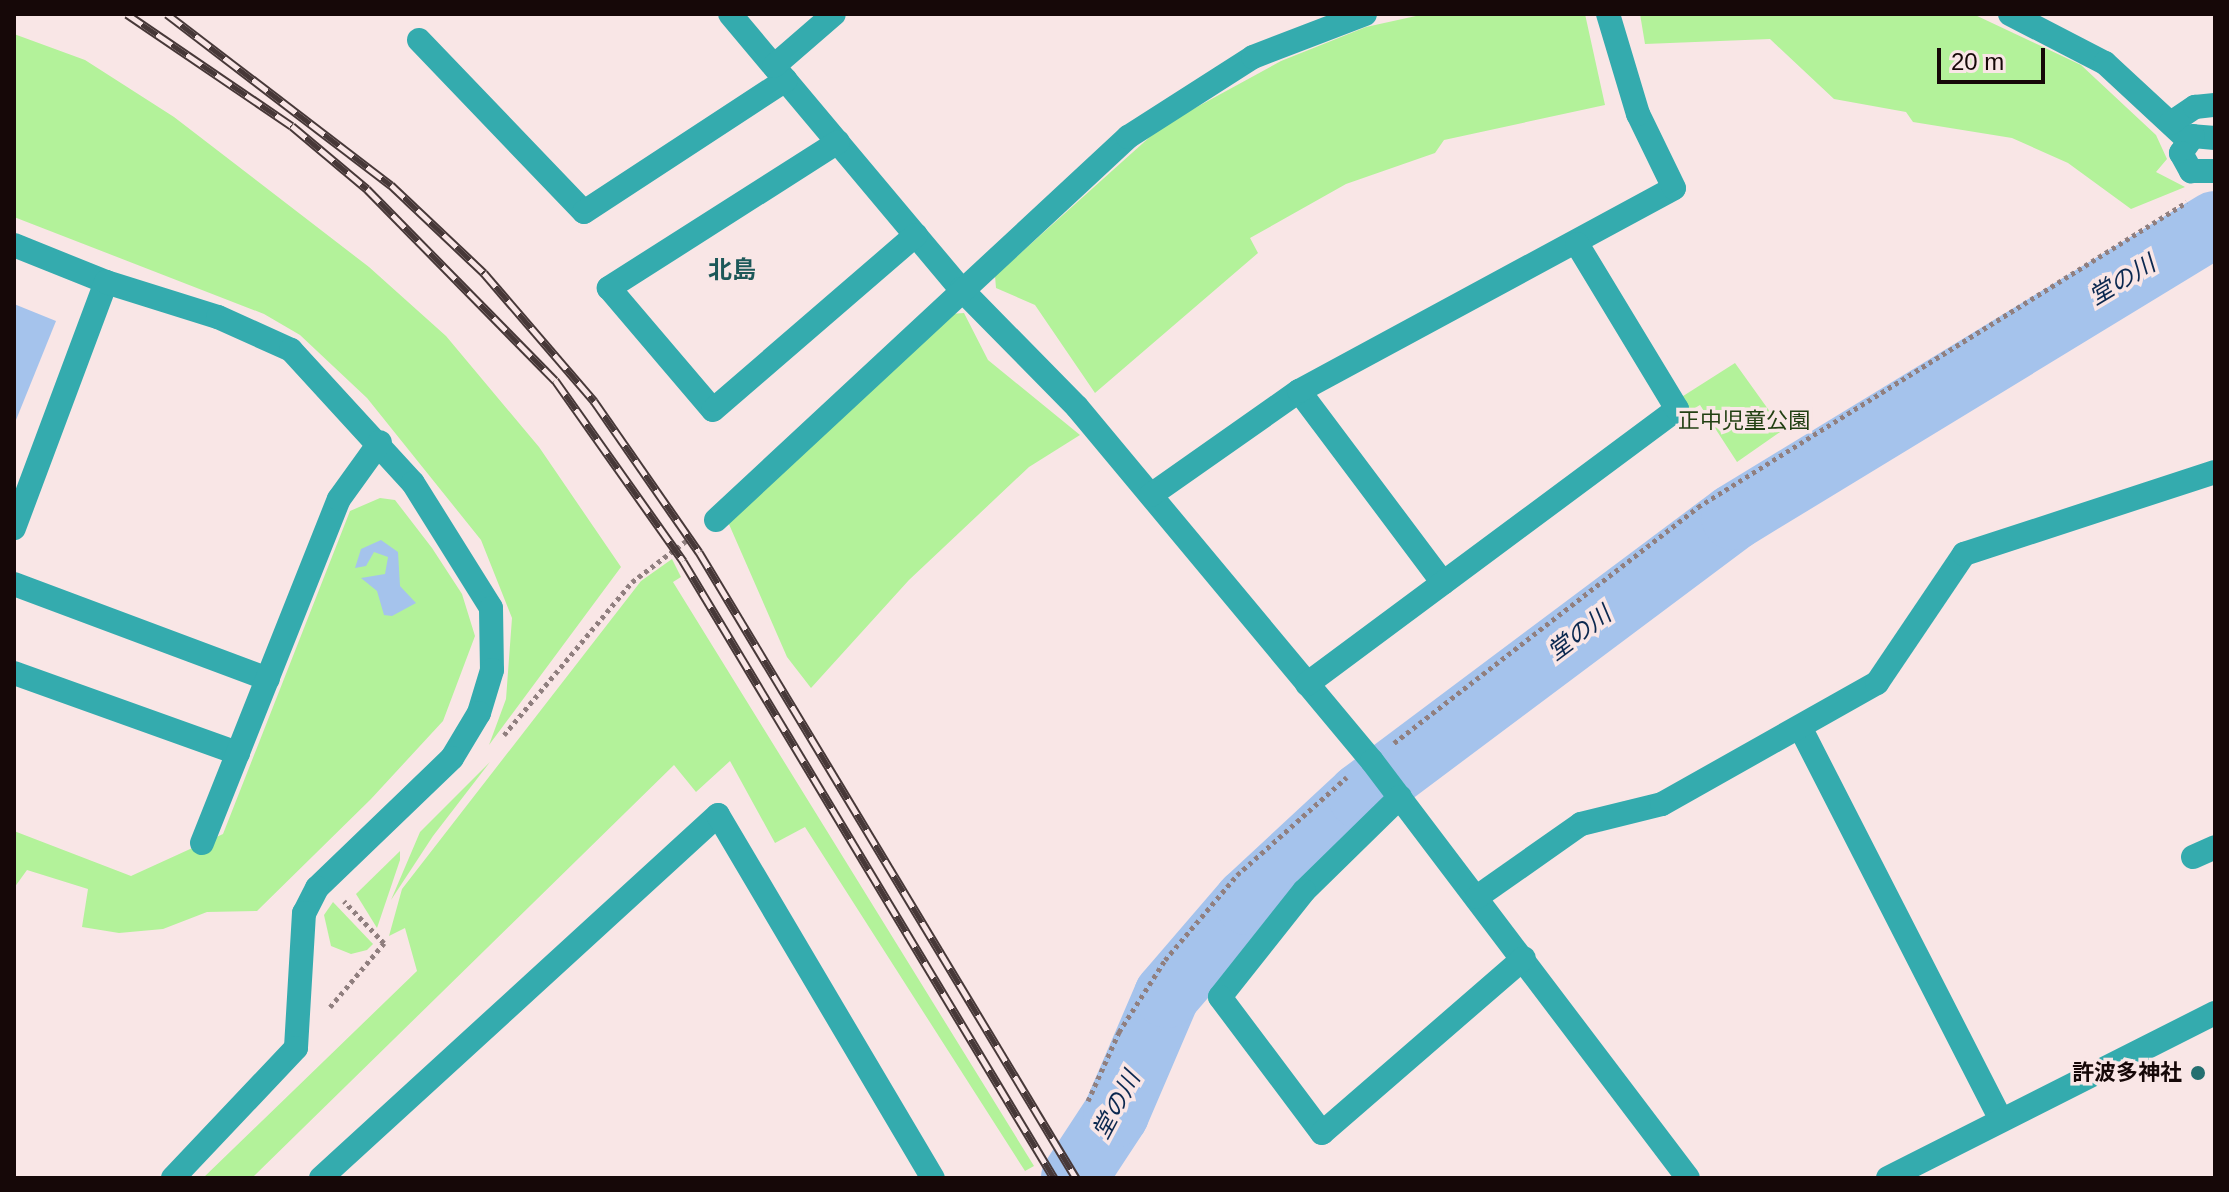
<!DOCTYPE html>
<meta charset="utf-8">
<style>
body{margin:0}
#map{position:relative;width:2229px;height:1192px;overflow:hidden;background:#f9e6e6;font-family:Arial,"Noto Sans JP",sans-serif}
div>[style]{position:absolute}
.green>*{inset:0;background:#b3f29a}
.water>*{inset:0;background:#a5c3ec}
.river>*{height:66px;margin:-33px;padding:0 33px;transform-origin:33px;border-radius:33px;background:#a5c3ec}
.path>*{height:5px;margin-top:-2.5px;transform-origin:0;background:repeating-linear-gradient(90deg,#907f7f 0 4px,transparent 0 8px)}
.minor>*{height:24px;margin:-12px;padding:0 12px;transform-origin:12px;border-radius:12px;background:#34abae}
.rail>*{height:9px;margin-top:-4.5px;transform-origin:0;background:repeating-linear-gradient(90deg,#f9e6e6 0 18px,#473838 0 36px);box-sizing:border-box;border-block:2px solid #473838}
.dots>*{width:22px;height:22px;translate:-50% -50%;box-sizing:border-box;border:4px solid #f9e6e6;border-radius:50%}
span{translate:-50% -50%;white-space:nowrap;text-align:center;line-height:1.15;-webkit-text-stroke:7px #f9e6e6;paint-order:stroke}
.park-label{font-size:22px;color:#224013}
.poi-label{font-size:22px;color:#160808;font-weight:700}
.right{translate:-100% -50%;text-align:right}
.neighbourhood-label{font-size:24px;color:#1d5859;font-weight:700}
.water-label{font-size:24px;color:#0b284f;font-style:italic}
.frame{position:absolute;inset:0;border:16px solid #160808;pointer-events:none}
.scale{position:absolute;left:1937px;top:48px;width:108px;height:36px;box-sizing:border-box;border:4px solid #160808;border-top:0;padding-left:10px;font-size:24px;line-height:28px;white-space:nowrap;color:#160808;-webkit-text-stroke:6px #f9e6e6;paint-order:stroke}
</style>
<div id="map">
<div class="green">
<i style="clip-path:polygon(1425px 14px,1585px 14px,1605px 105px,1444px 140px,1435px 153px,1346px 184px,1250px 238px,1258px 253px,1095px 393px,1035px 305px,996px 288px,995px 276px,1162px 126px,1281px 61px,1366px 27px)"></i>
<i style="clip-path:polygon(1640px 14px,1973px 14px,2081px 65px,2156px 135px,2167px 159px,2156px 172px,2185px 187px,2131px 209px,2068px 163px,2012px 138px,1913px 122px,1906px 112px,1834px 99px,1770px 39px,1645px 44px)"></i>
<i style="clip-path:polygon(14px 34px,85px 60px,174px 117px,369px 267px,446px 336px,539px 447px,621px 567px,489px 745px,506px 699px,512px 618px,481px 540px,367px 398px,300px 335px,264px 314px,14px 217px)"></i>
<i style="clip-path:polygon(964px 313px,988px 360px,1080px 435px,1029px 467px,909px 580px,811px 688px,787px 657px,728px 522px,950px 314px)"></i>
<i style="clip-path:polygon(1735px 363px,1783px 430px,1737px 462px,1700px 405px,1688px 412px,1680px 398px)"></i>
<i style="clip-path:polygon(380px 498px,395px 500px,432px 548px,462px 594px,475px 636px,443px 721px,371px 799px,257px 911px,207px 912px,163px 929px,119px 933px,82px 927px,88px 889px,27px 870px,14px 888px,14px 831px,131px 876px,223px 834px,350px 511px)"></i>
<i style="clip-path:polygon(672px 559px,681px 577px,673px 582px,1034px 1166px,1025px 1171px,805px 827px,775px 843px,730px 761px,696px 792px,674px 765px,252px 1178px,203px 1178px,417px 971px,405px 928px,389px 936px,402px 889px,641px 581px)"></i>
<i style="clip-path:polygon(490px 762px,433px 836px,391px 900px,420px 832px)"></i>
<i style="clip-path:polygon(400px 851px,400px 860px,377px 928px,356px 894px)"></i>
<i style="clip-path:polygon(333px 902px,373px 944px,367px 950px,351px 954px,331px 946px,324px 915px)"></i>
</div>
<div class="water">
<i style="clip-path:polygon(14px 304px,56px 321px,14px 425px)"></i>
<i style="clip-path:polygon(381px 540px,398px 552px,400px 586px,416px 603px,392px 616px,384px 615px,377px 591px,361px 578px,385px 574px,388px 557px,374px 552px,366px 566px,355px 568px,361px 549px)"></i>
</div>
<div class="river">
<i style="left:1074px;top:1178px;width:77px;rotate:-56.7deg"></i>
<i style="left:1116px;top:1114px;width:129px;rotate:-66.8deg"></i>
<i style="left:1167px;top:995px;width:123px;rotate:-49.3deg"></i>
<i style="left:1247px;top:902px;width:156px;rotate:-42.9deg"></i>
<i style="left:1361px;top:796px;width:466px;rotate:-36.8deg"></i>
<i style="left:1734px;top:517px;width:563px;rotate:-31.35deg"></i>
</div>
<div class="path">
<i style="left:504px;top:735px;width:199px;rotate:-50.1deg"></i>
<i style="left:632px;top:582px;width:74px;rotate:-37.3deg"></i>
<i style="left:1394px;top:743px;width:385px;rotate:-37.8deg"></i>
<i style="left:1698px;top:507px;width:576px;rotate:-31.95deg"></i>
<i style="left:330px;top:1007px;width:84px;rotate:-49.8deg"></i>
<i style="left:384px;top:943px;width:58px;rotate:-133.6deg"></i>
<i style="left:1088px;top:1101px;width:76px;rotate:-65.8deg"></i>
<i style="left:1119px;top:1032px;width:85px;rotate:-57.4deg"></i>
<i style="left:1165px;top:960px;width:111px;rotate:-49.7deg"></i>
<i style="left:1237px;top:875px;width:147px;rotate:-41.7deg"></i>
</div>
<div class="minor">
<i style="left:730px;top:14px;width:359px;rotate:50deg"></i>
<i style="left:961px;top:289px;width:165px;rotate:45.5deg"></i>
<i style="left:1077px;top:407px;width:461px;rotate:50.2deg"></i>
<i style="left:1372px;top:761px;width:523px;rotate:52.85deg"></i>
<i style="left:2010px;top:14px;width:107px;rotate:27.3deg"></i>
<i style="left:2105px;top:63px;width:112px;rotate:42.8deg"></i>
<i style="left:419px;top:40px;width:238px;rotate:46.2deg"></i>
<i style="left:584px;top:212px;width:241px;rotate:-33.2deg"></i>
<i style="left:774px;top:66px;width:79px;rotate:-40.9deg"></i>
<i style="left:2171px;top:123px;width:29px;rotate:-34deg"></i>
<i style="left:2195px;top:107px;width:20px;rotate:-6deg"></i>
<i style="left:2215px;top:138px;width:22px;rotate:-175deg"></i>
<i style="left:2193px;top:136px;width:21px;rotate:125deg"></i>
<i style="left:2181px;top:153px;width:21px;rotate:61deg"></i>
<i style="left:2191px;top:171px;width:24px"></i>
<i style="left:838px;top:142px;width:272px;rotate:147.5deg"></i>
<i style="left:609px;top:288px;width:160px;rotate:49.6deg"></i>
<i style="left:713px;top:410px;width:268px;rotate:-40.8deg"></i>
<i style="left:14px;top:245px;width:99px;rotate:21.9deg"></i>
<i style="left:106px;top:282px;width:263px;rotate:110.5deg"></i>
<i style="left:106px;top:282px;width:117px;rotate:17.4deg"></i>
<i style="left:218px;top:317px;width:80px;rotate:24.3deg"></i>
<i style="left:291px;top:350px;width:180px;rotate:47.5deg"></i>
<i style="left:413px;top:483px;width:147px;rotate:58deg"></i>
<i style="left:491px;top:608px;width:62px;rotate:89.1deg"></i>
<i style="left:492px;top:670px;width:45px;rotate:106.8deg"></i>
<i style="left:479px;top:713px;width:52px;rotate:121deg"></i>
<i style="left:452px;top:758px;width:187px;rotate:136.1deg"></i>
<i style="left:317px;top:888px;width:28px;rotate:117deg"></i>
<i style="left:304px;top:913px;width:135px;rotate:93.4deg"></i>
<i style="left:296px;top:1048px;width:179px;rotate:133.4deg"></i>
<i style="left:1299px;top:391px;width:240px;rotate:53.1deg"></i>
<i style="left:1151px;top:495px;width:181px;rotate:-35.1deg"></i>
<i style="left:1299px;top:391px;width:426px;rotate:-28.4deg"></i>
<i style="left:1674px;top:188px;width:82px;rotate:-115.9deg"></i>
<i style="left:1638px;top:114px;width:104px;rotate:-106.7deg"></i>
<i style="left:716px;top:520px;width:563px;rotate:-42.91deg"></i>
<i style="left:1128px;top:137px;width:148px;rotate:-32.6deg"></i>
<i style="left:1253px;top:57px;width:120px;rotate:-21deg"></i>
<i style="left:14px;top:584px;width:271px;rotate:20.5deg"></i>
<i style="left:14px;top:673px;width:238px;rotate:19.7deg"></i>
<i style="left:1307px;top:684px;width:461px;rotate:-36.6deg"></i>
<i style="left:1677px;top:409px;width:193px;rotate:-121.2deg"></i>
<i style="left:1802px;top:731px;width:437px;rotate:62.9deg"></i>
<i style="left:1400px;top:797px;width:134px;rotate:135.6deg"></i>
<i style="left:1304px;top:891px;width:135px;rotate:128.4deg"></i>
<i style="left:1220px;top:997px;width:170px;rotate:53.1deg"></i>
<i style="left:1322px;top:1133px;width:267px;rotate:-40.9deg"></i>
<i style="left:202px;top:843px;width:370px;rotate:-68.3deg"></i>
<i style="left:339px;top:499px;width:70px;rotate:-54.3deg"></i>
<i style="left:2193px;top:857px;width:24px;rotate:-24deg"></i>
<i style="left:1477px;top:897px;width:127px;rotate:-35.1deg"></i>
<i style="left:1581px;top:824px;width:83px;rotate:-13.9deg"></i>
<i style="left:1662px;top:804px;width:247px;rotate:-29.4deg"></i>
<i style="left:1877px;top:683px;width:156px;rotate:-56deg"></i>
<i style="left:1964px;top:554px;width:264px;rotate:-18.1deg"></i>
<i style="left:321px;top:1178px;width:538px;rotate:-42.44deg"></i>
<i style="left:718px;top:815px;width:422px;rotate:59.4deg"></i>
<i style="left:1888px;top:1178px;width:366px;rotate:-26.8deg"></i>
</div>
<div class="rail">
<i style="left:127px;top:14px;width:199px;rotate:34.2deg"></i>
<i style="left:292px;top:126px;width:98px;rotate:40deg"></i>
<i style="left:367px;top:189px;width:268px;rotate:45.5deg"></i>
<i style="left:555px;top:380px;width:222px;rotate:54.7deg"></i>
<i style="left:683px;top:561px;width:720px;rotate:58.98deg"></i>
<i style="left:167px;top:14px;width:282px;rotate:37.4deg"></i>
<i style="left:391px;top:185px;width:128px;rotate:43.4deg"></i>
<i style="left:484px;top:273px;width:169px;rotate:49.3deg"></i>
<i style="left:594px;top:401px;width:184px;rotate:55.2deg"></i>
<i style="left:699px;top:552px;width:731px;rotate:58.94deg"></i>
</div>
<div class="dots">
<i style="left:2198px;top:1073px;background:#246f70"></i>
</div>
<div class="park-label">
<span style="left:1744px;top:421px">正中児童公園</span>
</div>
<div class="poi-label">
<span class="right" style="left:2182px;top:1073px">許波多神社</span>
</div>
<div class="neighbourhood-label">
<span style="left:732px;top:270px">北島</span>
</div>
<div class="water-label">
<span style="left:2122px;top:280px;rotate:-31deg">堂の川</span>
<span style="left:1579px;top:633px;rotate:-37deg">堂の川</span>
<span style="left:1116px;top:1105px;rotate:-62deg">堂の川</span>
</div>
<div class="frame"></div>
<div class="scale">20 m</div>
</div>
